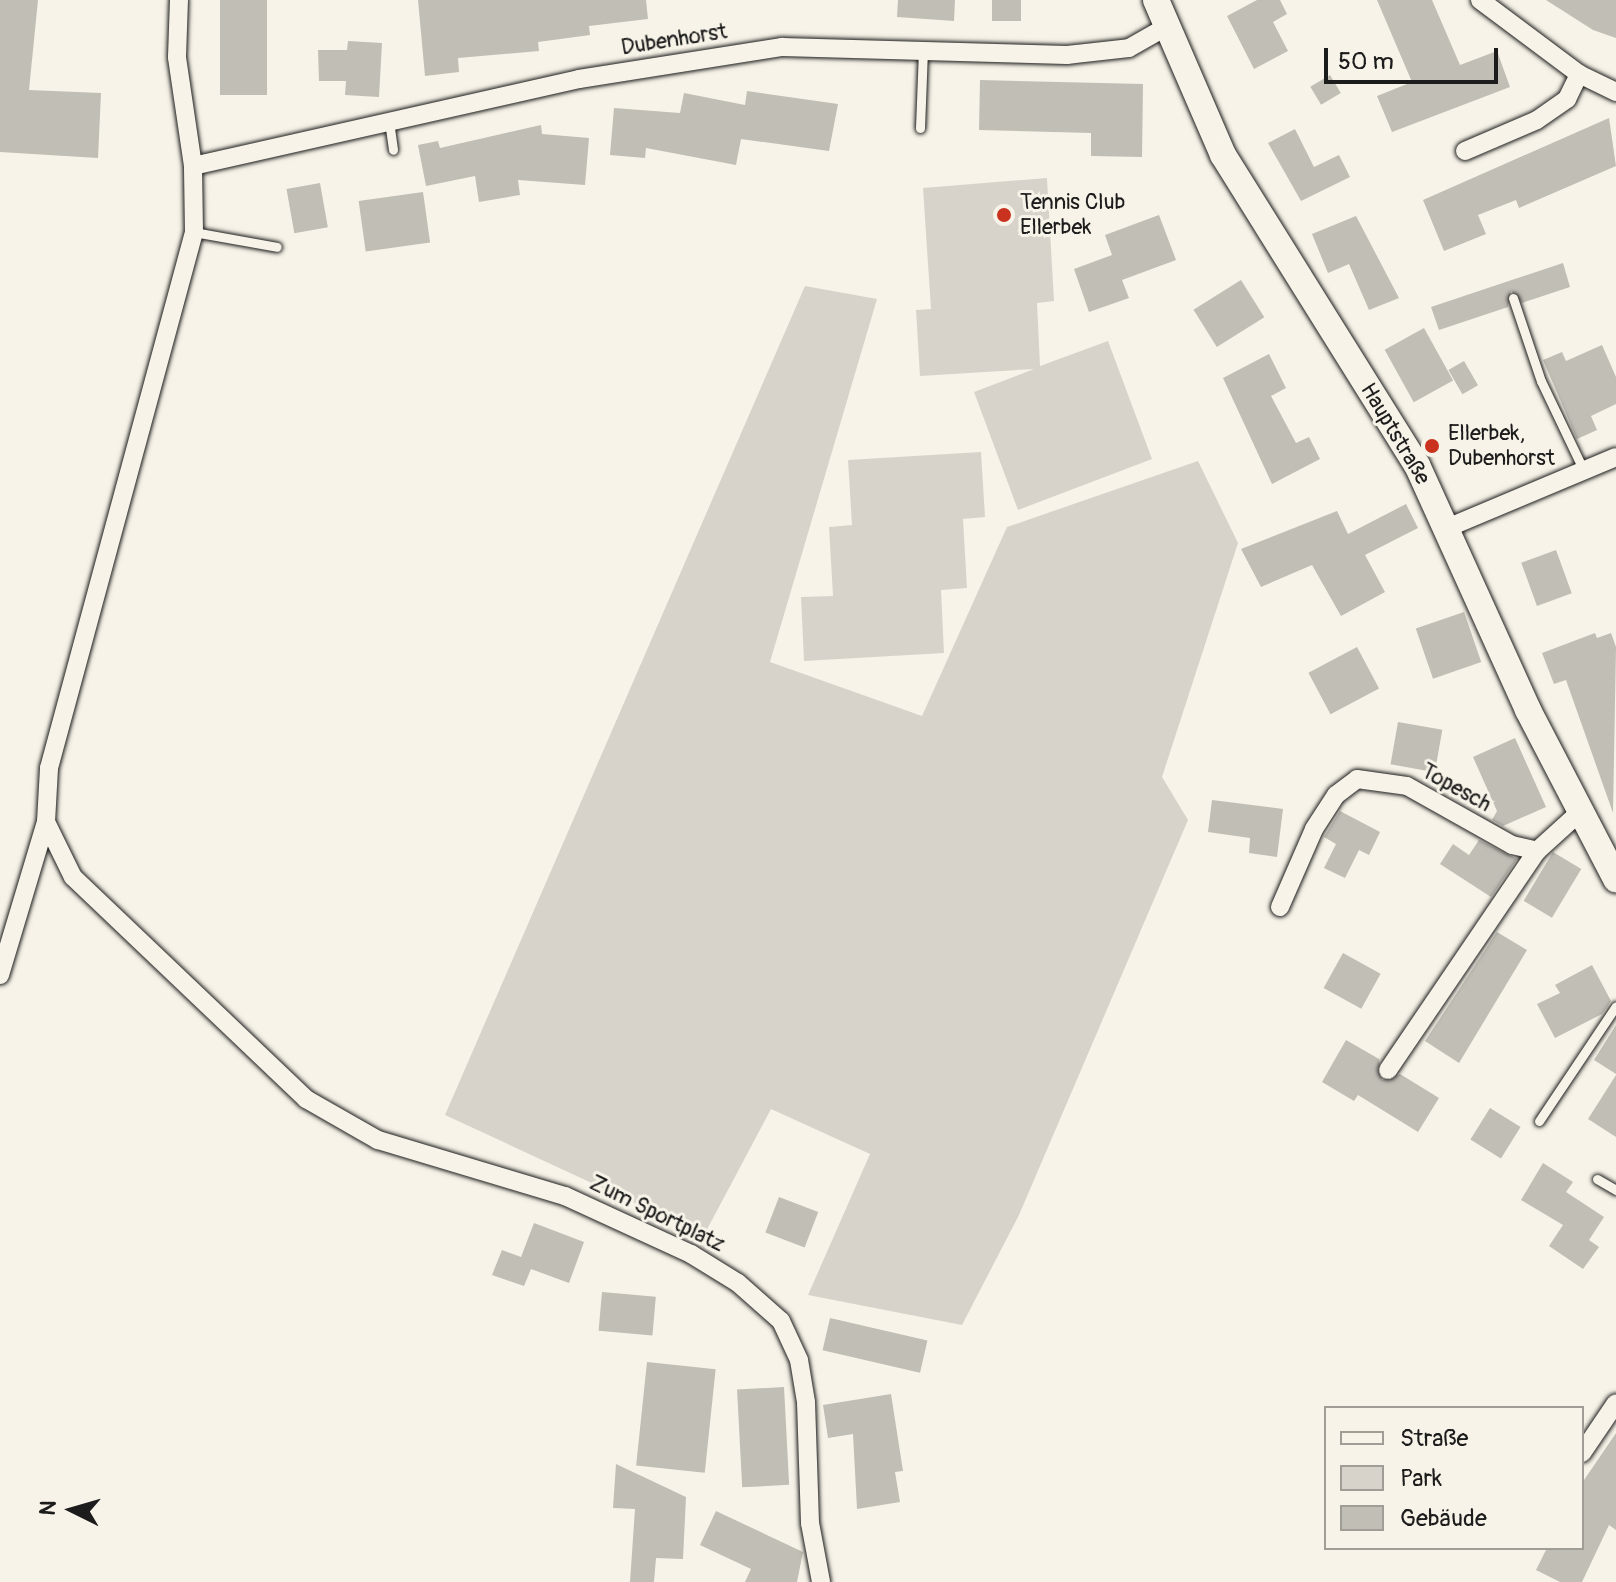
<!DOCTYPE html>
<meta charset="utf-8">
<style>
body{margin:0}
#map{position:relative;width:1616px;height:1582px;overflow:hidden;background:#f7f3e8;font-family:Pangolin,sans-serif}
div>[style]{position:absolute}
.green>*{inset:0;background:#d7d3cb}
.building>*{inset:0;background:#c0beb5;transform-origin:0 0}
.roads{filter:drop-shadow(0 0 2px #1c1c1c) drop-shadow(0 0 2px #1c1c1c)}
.service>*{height:9px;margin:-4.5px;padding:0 4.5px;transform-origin:4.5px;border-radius:4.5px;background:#f7f3e8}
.minor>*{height:18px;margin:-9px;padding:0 9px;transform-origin:9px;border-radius:9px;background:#f7f3e8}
.secondary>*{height:26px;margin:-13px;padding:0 13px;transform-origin:13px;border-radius:13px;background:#f7f3e8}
.dots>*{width:22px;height:22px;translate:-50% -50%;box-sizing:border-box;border:4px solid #f7f3e8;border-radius:50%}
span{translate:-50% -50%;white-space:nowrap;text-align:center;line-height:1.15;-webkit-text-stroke:6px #f7f3e8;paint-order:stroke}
.street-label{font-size:22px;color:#1c1c1c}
.poi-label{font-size:22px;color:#1c1c1c}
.left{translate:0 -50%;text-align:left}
.legend{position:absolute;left:1324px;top:1406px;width:260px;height:144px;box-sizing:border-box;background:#f7f3e8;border:2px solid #9f9d96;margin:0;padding:10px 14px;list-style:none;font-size:24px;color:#1c1c1c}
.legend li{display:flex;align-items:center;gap:16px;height:40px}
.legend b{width:40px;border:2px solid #9f9d96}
.north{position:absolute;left:32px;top:1470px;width:80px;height:80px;-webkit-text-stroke:6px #f7f3e8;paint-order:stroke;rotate:275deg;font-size:22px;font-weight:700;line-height:32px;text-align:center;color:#1c1c1c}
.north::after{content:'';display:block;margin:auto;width:28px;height:36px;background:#1c1c1c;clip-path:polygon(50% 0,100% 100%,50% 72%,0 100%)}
.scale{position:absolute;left:1324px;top:48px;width:174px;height:36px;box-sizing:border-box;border:4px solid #1c1c1c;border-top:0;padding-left:10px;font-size:24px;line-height:28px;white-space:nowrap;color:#1c1c1c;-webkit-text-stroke:6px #f7f3e8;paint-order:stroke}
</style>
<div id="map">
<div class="green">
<i style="clip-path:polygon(1047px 178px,1054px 301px,1037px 303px,1040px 366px,1108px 341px,1152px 459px,1018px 510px,974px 392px,1034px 369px,920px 376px,916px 310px,931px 309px,923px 188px)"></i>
<i style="clip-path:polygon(805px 286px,877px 299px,770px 662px,922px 716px,1007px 527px,1198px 461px,1238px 543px,1162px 777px,1188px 820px,1019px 1215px,962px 1325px,808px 1295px,870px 1154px,771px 1109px,704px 1235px,445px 1115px)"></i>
<i style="clip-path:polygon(981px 452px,985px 517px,963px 519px,967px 588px,941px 590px,944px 653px,804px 661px,801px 597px,833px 596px,829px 527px,852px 525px,848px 460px)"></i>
</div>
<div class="building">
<i style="clip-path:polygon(0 0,38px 0,29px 90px,101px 93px,98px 158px,0 152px)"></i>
<i style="left:220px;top:0;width:47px;height:95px"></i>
<i style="clip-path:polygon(418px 0,646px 0,648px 19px,589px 26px,590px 35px,538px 42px,539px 51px,458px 58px,459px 72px,425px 76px)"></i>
<i style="clip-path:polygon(898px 0,955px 0,954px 21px,897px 17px)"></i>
<i style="left:992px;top:0;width:29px;height:21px"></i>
<i style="clip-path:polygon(1257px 0,1280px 0,1287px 14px,1273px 22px,1288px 51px,1254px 69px,1227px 16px)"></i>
<i style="clip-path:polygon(1377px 0,1432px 0,1460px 65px,1497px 51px,1510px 87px,1392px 132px,1377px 96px,1412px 82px)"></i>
<i style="clip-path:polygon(1546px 0,1616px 0,1616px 38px,1593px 30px)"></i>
<i style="clip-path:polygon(348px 41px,382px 43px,379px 97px,345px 95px,346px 81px,319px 81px,318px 50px,347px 50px)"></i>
<i style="left:1330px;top:75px;width:21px;height:23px;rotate:59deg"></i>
<i style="clip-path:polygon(980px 80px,1143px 84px,1142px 157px,1091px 156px,1091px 133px,979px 130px)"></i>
<i style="clip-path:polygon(747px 91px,838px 104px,829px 151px,741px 139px,736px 165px,646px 148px,645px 158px,610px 155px,614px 108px,680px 113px,684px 93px,745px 105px)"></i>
<i style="clip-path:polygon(1609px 118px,1616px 166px,1519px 208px,1516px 200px,1478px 215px,1486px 234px,1444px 251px,1423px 200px)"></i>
<i style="clip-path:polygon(541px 125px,542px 134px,589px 138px,585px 185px,518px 180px,520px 195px,479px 202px,475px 176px,426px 186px,418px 145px,438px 141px,440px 148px)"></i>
<i style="clip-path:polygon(1295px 129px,1314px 167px,1339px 155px,1350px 177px,1301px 201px,1268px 143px)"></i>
<i style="left:320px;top:183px;width:45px;height:34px;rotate:80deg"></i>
<i style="left:423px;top:192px;width:51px;height:65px;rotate:82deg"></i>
<i style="clip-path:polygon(1159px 215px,1176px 260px,1122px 280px,1129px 298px,1089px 312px,1074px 269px,1112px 255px,1105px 235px)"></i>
<i style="clip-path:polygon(1356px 216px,1399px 298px,1369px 310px,1349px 264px,1328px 273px,1312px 234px)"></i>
<i style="clip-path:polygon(1563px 263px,1570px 287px,1522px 303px,1511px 291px,1508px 307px,1439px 330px,1431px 307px)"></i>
<i style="left:1241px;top:280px;width:44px;height:56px;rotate:58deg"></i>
<i style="left:1424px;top:328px;width:60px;height:45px;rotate:61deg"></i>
<i style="clip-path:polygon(1602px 345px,1616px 377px,1616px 404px,1591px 416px,1597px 430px,1577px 439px,1543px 360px,1562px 352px,1566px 361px)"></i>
<i style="clip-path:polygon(1269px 354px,1286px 388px,1271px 396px,1296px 443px,1309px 437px,1320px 459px,1272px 484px,1223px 378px)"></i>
<i style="left:1464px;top:361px;width:28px;height:18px;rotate:60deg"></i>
<i style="clip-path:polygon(1406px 504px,1418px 528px,1365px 555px,1385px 592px,1341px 616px,1312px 565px,1261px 587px,1241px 549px,1337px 511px,1348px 534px)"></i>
<i style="left:1556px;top:550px;width:46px;height:37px;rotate:70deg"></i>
<i style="left:1464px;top:612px;width:53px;height:51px;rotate:71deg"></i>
<i style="clip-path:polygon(1595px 633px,1597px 638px,1611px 633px,1616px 647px,1613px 813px,1566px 680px,1554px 684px,1542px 653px)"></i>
<i style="left:1357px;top:647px;width:47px;height:55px;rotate:62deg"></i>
<i style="left:1398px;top:722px;width:45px;height:43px;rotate:10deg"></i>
<i style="clip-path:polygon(1515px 738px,1546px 807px,1503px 826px,1492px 820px,1497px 811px,1473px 757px)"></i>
<i style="clip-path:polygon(1212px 800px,1283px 809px,1277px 857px,1249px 853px,1250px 838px,1208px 832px)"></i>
<i style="clip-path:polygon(1340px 811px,1380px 832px,1369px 855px,1359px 850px,1345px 878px,1324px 868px,1336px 844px,1324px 837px)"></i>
<i style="clip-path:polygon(1479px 840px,1517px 859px,1491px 897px,1440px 864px,1453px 844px,1469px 855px)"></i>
<i style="left:1553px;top:852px;width:33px;height:57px;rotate:31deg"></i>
<i style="clip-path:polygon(1497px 932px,1527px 950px,1459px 1063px,1425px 1041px)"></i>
<i style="left:1343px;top:953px;width:43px;height:40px;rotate:29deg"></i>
<i style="clip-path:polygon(1592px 965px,1611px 1001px,1602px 1014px,1555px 1038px,1537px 1004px,1560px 993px,1555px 985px)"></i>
<i style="clip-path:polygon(1616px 1025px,1616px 1074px,1594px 1060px)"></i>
<i style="clip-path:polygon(1346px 1040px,1379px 1059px,1382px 1080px,1400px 1074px,1439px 1098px,1418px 1132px,1358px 1095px,1354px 1101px,1322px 1082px)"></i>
<i style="clip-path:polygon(1616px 1075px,1616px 1137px,1588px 1119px)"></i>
<i style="left:1490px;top:1108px;width:36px;height:37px;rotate:32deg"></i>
<i style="clip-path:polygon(1543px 1163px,1573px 1182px,1566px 1192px,1604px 1217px,1589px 1240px,1599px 1247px,1583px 1269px,1549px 1246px,1563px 1225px,1521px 1200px)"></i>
<i style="left:779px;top:1197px;width:42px;height:38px;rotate:21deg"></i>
<i style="clip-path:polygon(534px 1223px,584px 1242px,569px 1283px,531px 1269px,524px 1286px,492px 1275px,502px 1250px,521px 1257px)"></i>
<i style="left:602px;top:1292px;width:54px;height:39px;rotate:5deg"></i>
<i style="left:830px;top:1318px;width:100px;height:33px;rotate:13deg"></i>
<i style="left:647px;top:1362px;width:69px;height:104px;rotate:6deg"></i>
<i style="left:784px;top:1387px;width:98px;height:47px;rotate:87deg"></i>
<i style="clip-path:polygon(891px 1394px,903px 1471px,895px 1472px,900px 1502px,857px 1509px,853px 1434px,828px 1438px,823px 1405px)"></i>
<i style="clip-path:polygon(1616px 1433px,1616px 1530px,1609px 1525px,1582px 1582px,1560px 1582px,1536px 1570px,1547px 1548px,1582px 1548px,1582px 1483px)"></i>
<i style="clip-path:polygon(616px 1464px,686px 1497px,683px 1559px,656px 1558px,654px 1582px,630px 1582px,635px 1509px,613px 1508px)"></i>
<i style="clip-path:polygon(716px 1511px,803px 1552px,797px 1582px,745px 1582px,751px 1569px,700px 1545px)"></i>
</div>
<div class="roads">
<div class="service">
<i style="left:389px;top:121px;width:29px;rotate:82deg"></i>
<i style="left:920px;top:128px;width:77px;rotate:-87.8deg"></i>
<i style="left:194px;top:232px;width:84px;rotate:10.2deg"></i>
<i style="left:1513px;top:298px;width:88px;rotate:71.4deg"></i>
<i style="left:1541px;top:381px;width:100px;rotate:64.5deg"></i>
<i style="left:1539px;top:1121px;width:138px;rotate:-56.2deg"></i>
<i style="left:1597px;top:1179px;width:22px;rotate:30deg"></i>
</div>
<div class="minor">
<i style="left:1480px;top:0;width:124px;rotate:36.8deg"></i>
<i style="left:1579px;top:74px;width:41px;rotate:25.9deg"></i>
<i style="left:1465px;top:151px;width:78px;rotate:-23.3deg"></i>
<i style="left:1537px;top:120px;width:37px;rotate:-35deg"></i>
<i style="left:1567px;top:99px;width:28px;rotate:-64deg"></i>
<i style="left:193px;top:166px;width:396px;rotate:-12.7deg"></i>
<i style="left:579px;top:79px;width:206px;rotate:-9deg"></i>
<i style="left:782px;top:47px;width:285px;rotate:1.6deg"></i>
<i style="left:1067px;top:55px;width:62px;rotate:-6.4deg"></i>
<i style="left:1129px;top:48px;width:43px;rotate:-29.6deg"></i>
<i style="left:1447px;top:528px;width:183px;rotate:-22.8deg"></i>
<i style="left:46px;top:822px;width:61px;rotate:63.9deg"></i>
<i style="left:73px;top:877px;width:322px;rotate:43.6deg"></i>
<i style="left:306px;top:1099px;width:83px;rotate:29.7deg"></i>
<i style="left:378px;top:1140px;width:195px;rotate:16.7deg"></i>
<i style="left:565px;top:1196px;width:139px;rotate:24.7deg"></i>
<i style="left:691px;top:1254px;width:55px;rotate:31.7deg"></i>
<i style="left:738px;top:1283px;width:57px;rotate:41.5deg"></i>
<i style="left:781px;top:1321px;width:43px;rotate:65.2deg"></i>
<i style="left:799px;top:1360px;width:43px;rotate:80.5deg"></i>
<i style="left:806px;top:1402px;width:121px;rotate:88.1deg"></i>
<i style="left:810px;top:1523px;width:60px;rotate:79.4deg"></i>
<i style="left:1280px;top:907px;width:85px;rotate:-66.4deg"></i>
<i style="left:1314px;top:829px;width:40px;rotate:-57.1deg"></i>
<i style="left:1336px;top:795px;width:26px;rotate:-37deg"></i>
<i style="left:1357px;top:779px;width:50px;rotate:8deg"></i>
<i style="left:1407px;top:786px;width:120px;rotate:29.3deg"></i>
<i style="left:1512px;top:845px;width:26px;rotate:13deg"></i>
<i style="left:1537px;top:851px;width:58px;rotate:-42.2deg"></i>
<i style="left:0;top:975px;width:160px;rotate:-73.3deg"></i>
<i style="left:46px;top:822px;width:54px;rotate:-86.8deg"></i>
<i style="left:49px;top:768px;width:555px;rotate:-74.86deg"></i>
<i style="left:194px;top:232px;width:66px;rotate:-90.9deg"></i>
<i style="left:193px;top:166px;width:110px;rotate:-98.4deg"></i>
<i style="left:177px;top:57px;width:57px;rotate:-88deg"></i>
<i style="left:1388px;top:1070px;width:265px;rotate:-55.8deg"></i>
<i style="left:1582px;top:1453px;width:60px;rotate:-55.8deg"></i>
</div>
<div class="secondary">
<i style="left:1156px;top:0;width:169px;rotate:66.6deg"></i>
<i style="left:1223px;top:155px;width:366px;rotate:58deg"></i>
<i style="left:1417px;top:465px;width:269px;rotate:65.6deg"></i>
<i style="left:1528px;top:710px;width:191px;rotate:62.5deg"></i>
</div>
</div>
<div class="dots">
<i style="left:1004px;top:215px;background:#c8321e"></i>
<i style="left:1432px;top:446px;background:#c8321e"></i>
</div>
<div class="street-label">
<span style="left:674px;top:40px;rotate:-9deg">Dubenhorst</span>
<span style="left:1395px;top:434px;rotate:59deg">Hauptstraße</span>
<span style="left:1456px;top:788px;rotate:29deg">Topesch</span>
<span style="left:657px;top:1214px;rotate:26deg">Zum Sportplatz</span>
</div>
<div class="poi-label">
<span class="left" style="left:1020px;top:215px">Tennis Club<br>Ellerbek</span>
<span class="left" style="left:1448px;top:446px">Ellerbek,<br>Dubenhorst</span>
</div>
<ul class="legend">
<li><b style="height:10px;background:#f7f3e8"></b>Straße</li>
<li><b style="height:22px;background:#d7d3cb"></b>Park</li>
<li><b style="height:22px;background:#c0beb5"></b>Gebäude</li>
</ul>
<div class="north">N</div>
<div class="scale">50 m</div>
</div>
